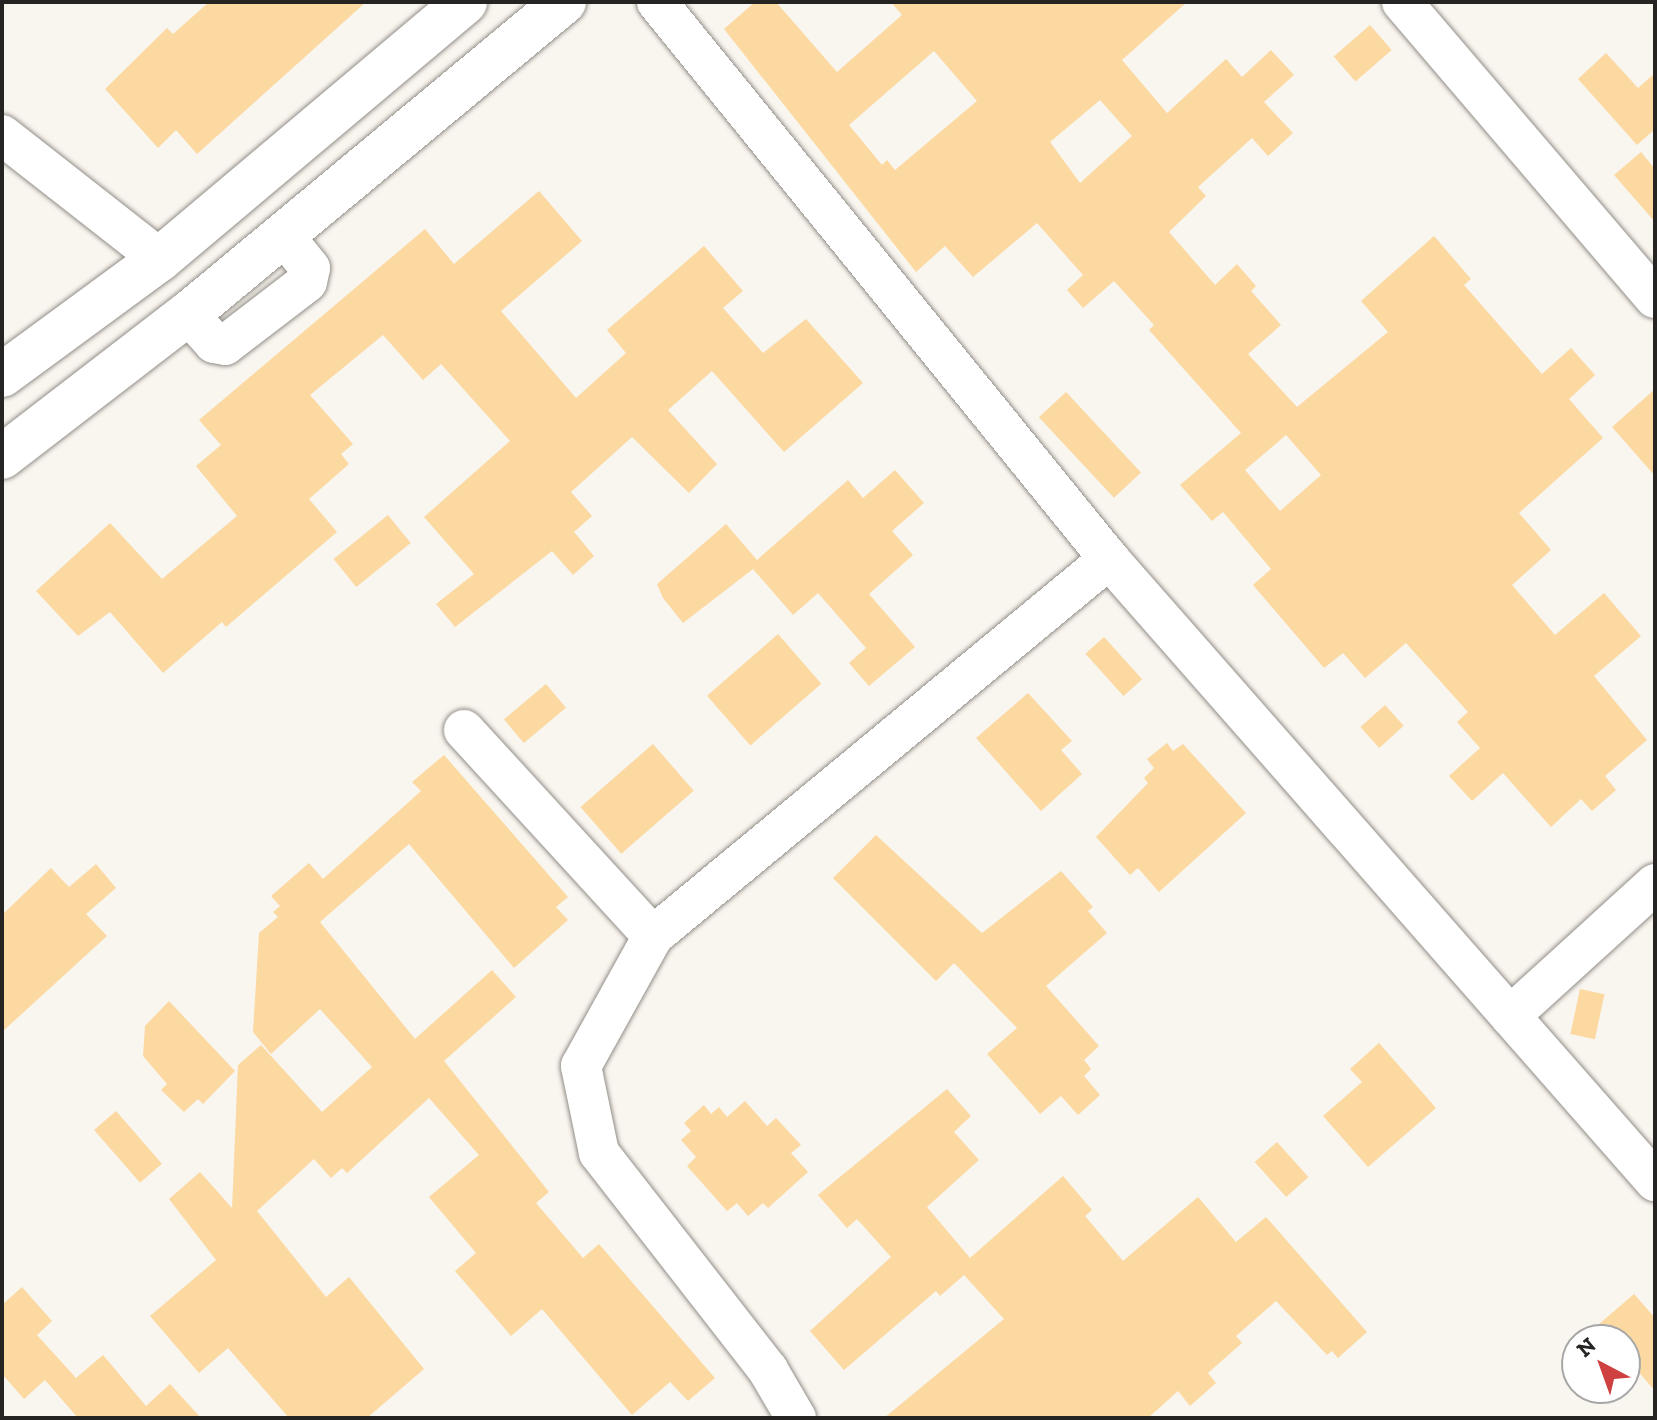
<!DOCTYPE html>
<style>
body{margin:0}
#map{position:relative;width:1657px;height:1420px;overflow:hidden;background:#f9f5ef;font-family:"Zilla Slab",serif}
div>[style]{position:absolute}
.building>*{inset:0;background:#fbd9a1;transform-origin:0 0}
.roads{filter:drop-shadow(0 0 2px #928e88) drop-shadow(0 0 2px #928e88)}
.minor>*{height:40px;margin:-20px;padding:0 20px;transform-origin:20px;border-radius:20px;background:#fff}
.major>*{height:44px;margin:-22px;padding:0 22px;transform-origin:22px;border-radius:22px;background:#fff}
span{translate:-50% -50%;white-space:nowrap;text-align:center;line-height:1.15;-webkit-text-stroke:6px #fff;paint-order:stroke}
.frame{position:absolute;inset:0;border:4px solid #262422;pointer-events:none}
.north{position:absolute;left:1561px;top:1324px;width:80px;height:80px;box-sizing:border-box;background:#fff;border:2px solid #a8a7a7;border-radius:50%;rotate:319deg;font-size:22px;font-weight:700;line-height:32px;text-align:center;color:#262422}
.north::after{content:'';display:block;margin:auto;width:28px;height:36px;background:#cf4041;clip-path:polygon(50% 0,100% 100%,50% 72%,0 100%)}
</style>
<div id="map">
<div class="building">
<i style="clip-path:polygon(209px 2px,366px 2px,197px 154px,176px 130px,158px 148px,105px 89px,167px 28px,173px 34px)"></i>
<i style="clip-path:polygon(evenodd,755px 2px,776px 2px,837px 72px,902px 15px,891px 2px,1187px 2px,1122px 60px,1167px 113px,1226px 59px,1242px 77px,1271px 50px,1294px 75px,1264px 102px,1293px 133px,1268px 156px,1252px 138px,1198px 187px,1206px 196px,1169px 232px,1215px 285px,1237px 264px,1256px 286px,1251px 291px,1281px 325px,1248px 354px,1297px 407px,1388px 332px,1361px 301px,1434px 236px,1471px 279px,1464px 285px,1542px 374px,1571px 348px,1595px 375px,1569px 399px,1603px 438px,1519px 513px,1551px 550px,1512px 585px,1555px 635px,1604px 593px,1641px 636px,1594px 676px,1647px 740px,1605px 776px,1616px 790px,1592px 811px,1581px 799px,1551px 827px,1503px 773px,1472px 801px,1449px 776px,1480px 748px,1457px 722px,1468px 712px,1406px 643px,1365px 678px,1343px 653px,1324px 668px,1253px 585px,1271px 569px,1223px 512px,1212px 521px,1180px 485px,1241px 433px,1149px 330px,1154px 325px,1114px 281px,1083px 308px,1067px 290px,1083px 275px,1037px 223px,973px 277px,945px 246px,916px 272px,724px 29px,755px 2px,934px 51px,977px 101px,895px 170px,887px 160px,882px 165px,849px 125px,934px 51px,755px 2px,1100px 100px,1132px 136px,1080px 183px,1050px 142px,1100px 100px,755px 2px,1286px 435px,1321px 475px,1280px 511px,1245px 470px,1286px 435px)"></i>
<i style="left:1370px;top:25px;width:33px;height:48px;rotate:49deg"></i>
<i style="clip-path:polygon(1606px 53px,1638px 88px,1655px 73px,1655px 129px,1637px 145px,1578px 79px)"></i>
<i style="clip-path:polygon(1641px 152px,1655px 169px,1655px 222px,1614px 175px)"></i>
<i style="clip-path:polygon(539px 191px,582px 241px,501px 311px,576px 398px,626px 353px,607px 330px,704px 246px,743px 291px,723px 308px,763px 353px,806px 319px,863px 383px,784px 452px,712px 371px,668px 410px,717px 464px,689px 493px,632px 437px,571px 492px,592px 516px,574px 532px,594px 556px,573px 575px,552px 551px,455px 627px,436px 604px,474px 574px,424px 517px,510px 441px,441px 364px,423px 380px,383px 335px,310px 395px,353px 444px,341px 454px,349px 464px,309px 499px,337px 532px,226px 627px,222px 622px,163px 673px,110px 612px,78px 636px,36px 591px,110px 523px,162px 579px,237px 516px,196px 466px,221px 445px,199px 420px,425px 229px,454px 264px)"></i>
<i style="clip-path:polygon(1655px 389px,1655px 476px,1612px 427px)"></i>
<i style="left:1066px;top:392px;width:110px;height:37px;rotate:47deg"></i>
<i style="clip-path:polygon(895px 470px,924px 503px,892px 531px,913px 555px,869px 594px,915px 647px,869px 686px,849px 663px,866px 648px,818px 593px,793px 615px,753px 569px,683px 623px,663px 598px,657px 584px,726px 524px,757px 560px,848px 480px,863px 498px)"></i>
<i style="left:388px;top:515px;width:36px;height:70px;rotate:51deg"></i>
<i style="left:778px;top:634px;width:66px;height:94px;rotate:49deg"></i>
<i style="left:1104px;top:637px;width:57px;height:25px;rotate:48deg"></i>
<i style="left:546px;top:684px;width:31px;height:55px;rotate:50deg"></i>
<i style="clip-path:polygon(1028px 693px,1072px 741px,1061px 750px,1082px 774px,1041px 811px,976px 738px)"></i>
<i style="left:1385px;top:705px;width:28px;height:33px;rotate:48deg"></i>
<i style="clip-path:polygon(1167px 743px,1173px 751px,1183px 744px,1246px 813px,1159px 892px,1138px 868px,1130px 875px,1096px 837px,1148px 783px,1144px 778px,1154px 768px,1147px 759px)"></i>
<i style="left:653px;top:744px;width:62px;height:96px;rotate:49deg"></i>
<i style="clip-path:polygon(444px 755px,568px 897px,556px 907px,568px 920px,514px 968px,409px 844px,320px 922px,415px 1039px,492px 970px,516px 997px,444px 1061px,549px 1192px,536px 1203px,583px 1258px,599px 1244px,715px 1378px,688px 1401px,670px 1382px,632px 1415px,542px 1309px,511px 1336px,455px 1271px,476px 1253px,429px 1197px,479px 1155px,429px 1098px,347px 1173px,342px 1168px,331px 1178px,314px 1159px,257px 1211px,326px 1297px,349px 1277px,424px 1369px,367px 1418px,289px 1418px,228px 1348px,199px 1373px,150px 1316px,216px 1260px,169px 1199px,200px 1172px,232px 1208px,238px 1065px,261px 1045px,322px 1112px,372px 1067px,320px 1009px,271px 1054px,253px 1032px,259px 933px,278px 917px,273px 912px,280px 906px,271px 896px,309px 863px,323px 879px,421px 791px,412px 782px)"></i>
<i style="clip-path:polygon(876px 835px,982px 933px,1061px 871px,1093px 907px,1088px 911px,1107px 933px,1046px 986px,1099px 1046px,1084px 1060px,1091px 1069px,1084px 1076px,1100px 1095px,1078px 1115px,1061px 1096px,1040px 1114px,987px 1054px,1017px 1028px,954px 963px,936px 981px,833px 878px)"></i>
<i style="clip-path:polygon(96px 864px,116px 888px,86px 914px,107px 936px,2px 1032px,2px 915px,51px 868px,69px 887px)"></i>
<i style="left:1580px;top:989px;width:25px;height:46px;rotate:12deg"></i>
<i style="clip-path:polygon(169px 1001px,235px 1071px,203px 1104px,198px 1099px,184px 1112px,161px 1090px,167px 1084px,143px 1056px,145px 1026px)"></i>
<i style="clip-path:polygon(1379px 1043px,1436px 1108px,1368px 1167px,1323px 1116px,1362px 1082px,1350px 1069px)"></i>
<i style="clip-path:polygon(947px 1089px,971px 1116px,954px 1132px,979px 1160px,927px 1207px,970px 1258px,1063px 1176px,1092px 1210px,1085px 1216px,1123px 1261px,1198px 1197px,1236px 1242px,1266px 1217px,1367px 1332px,1338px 1358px,1332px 1351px,1327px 1355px,1276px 1301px,1236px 1336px,1242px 1343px,1208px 1373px,1216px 1383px,1190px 1406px,1178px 1391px,1148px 1418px,884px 1418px,1004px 1319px,964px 1275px,940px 1296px,936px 1291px,844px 1370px,810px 1331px,891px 1257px,857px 1219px,847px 1228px,818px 1195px)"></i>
<i style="clip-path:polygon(745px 1101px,767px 1126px,776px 1118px,801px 1145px,791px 1153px,808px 1172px,768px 1208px,763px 1203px,748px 1216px,737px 1203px,727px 1211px,687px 1166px,696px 1157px,681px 1140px,691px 1131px,684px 1123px,704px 1105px,711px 1114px,719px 1107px,727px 1117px)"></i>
<i style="left:116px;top:1111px;width:70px;height:29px;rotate:49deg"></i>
<i style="left:1277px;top:1142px;width:47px;height:30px;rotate:48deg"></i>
<i style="clip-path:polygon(22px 1287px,52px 1321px,37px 1335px,76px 1378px,103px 1355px,146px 1406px,170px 1384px,201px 1418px,78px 1418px,45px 1380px,24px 1399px,2px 1374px,2px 1305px)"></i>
<i style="clip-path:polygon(1634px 1294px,1655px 1318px,1655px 1391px,1625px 1356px,1625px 1340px,1611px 1340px,1598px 1325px)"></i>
</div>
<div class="roads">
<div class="minor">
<i style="left:657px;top:2px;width:717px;rotate:50.94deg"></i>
<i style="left:1109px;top:559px;width:828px;rotate:48.72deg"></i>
<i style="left:1402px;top:2px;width:389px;rotate:49.5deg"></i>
<i style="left:2px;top:135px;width:201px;rotate:38.1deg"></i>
<i style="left:188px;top:314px;width:39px;rotate:48deg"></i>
<i style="left:214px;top:343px;width:11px;rotate:10deg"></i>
<i style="left:225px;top:345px;width:103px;rotate:-37.5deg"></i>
<i style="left:307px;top:282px;width:14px;rotate:-78deg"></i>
<i style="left:310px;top:268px;width:41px;rotate:-129.1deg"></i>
<i style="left:464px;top:730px;width:280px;rotate:47.5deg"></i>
<i style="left:1510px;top:1016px;width:196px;rotate:-42.3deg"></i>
<i style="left:796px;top:1418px;width:56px;rotate:-120.3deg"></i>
<i style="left:768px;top:1370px;width:275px;rotate:-127.9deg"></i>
<i style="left:599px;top:1153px;width:89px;rotate:-101.7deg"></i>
<i style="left:581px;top:1066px;width:149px;rotate:-61deg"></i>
<i style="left:653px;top:936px;width:592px;rotate:-39.58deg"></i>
</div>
<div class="major">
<i style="left:2px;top:375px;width:196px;rotate:-36.3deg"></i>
<i style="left:160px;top:259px;width:399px;rotate:-40.1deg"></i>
<i style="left:2px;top:457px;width:235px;rotate:-37.6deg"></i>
<i style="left:188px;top:314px;width:489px;rotate:-39.7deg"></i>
</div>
</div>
<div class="frame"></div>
<div class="north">N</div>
</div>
